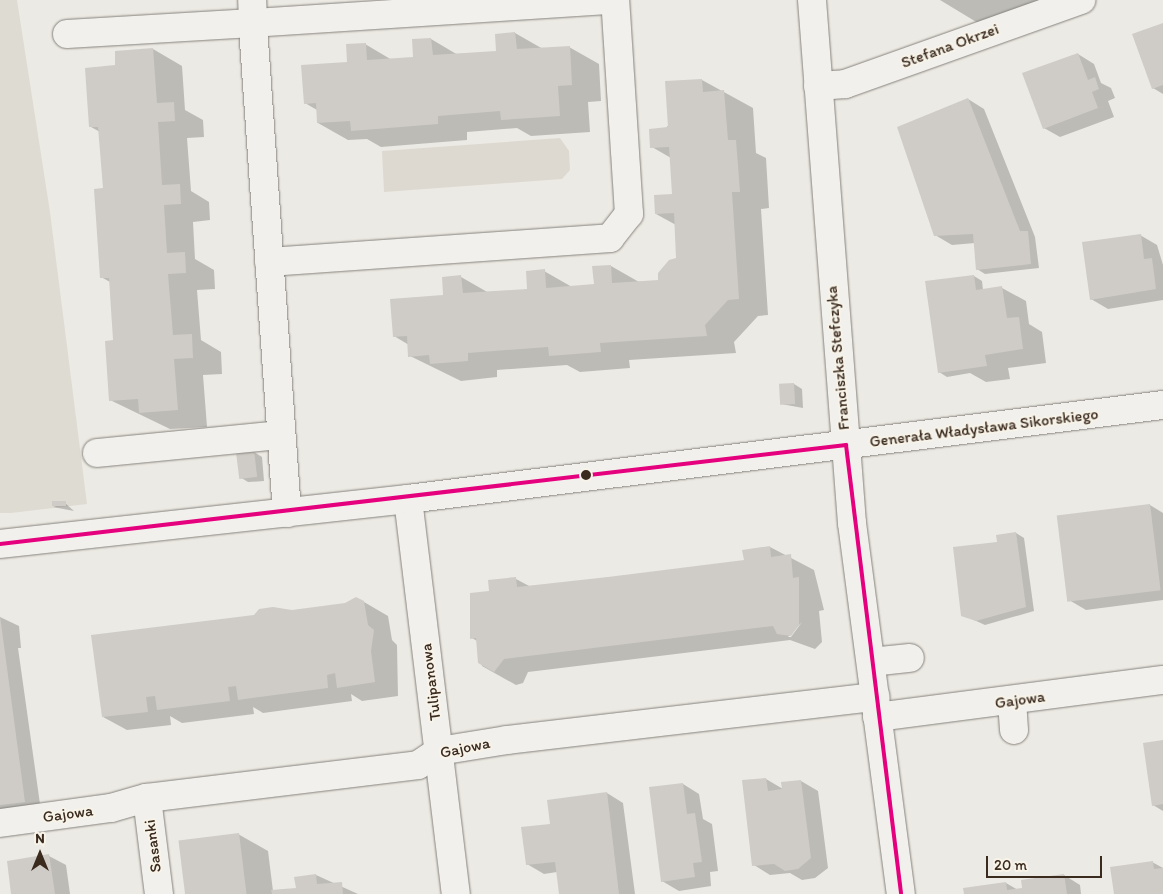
<!DOCTYPE html>
<meta charset="utf-8">
<style>
body{margin:0}
#map{position:relative;width:1163px;height:894px;overflow:hidden;background:#eceae4;font-family:Itim,sans-serif}
div>[style]{position:absolute}
.built>*{inset:0;background:#dedbd2}
.green>*{inset:0;background:#ddd9d0}
.shadow>*{inset:0;background:#0003}
.building>*{inset:0;background:#cfccc7;transform-origin:0 0}
.roads{filter:drop-shadow(0 0 1px #86827c) drop-shadow(0 0 1px #86827c)}
.minor>*{height:28px;margin:-14px;padding:0 14px;transform-origin:14px;border-radius:14px;background:#f1f0ec}
.bus-1>*{height:4px;margin:-2px;padding:0 2px;transform-origin:2px;border-radius:2px;background:#e5007d}
.dots>*{width:14px;height:14px;translate:-50% -50%;box-sizing:border-box;border:2px solid #f7f3e8;border-radius:50%}
span{translate:-50% -50%;white-space:nowrap;text-align:center;line-height:1.15;-webkit-text-stroke:4px #f7f3e8;paint-order:stroke}
.street-label{font-size:16px;color:#3b2a1e}
.north{position:absolute;left:15px;top:829px;width:50px;height:50px;-webkit-text-stroke:4px #f7f3e8;paint-order:stroke;rotate:0deg;font-size:14px;font-weight:700;line-height:20px;text-align:center;color:#3b2a1e}
.north::after{content:'';display:block;margin:auto;width:18px;height:22px;background:#3b2a1e;clip-path:polygon(50% 0,100% 100%,50% 72%,0 100%)}
.scale{position:absolute;left:986px;top:856px;width:116px;height:22px;box-sizing:border-box;border:2px solid #3b2a1e;border-top:0;padding-left:6px;font-size:15px;line-height:18px;white-space:nowrap;color:#3b2a1e;-webkit-text-stroke:4px #f7f3e8;paint-order:stroke}
</style>
<div id="map">
<div class="built">
<i style="clip-path:polygon(0 0,17px 0,50px 212px,87px 504px,11px 513px,0 513px)"></i>
</div>
<div class="green">
<i style="clip-path:polygon(560px 138px,569px 151px,570px 170px,562px 179px,384px 192px,382px 151px)"></i>
</div>
<div class="shadow">
<i style="clip-path:polygon(940px 0,1066px 0,978px 23px)"></i>
<i style="clip-path:polygon(1163px 24px,1163px 94px,1153px 88px)"></i>
<i style="clip-path:polygon(515px 33px,543px 49px,569px 47px,599px 64px,601px 101px,588px 102px,590px 132px,531px 136px,517px 128px,467px 132px,467px 140px,381px 147px,367px 139px,348px 140px,318px 123px,317px 110px,305px 103px,365px 44px,392px 60px,414px 58px,413px 40px,431px 39px,458px 55px,497px 52px,496px 35px)"></i>
<i style="clip-path:polygon(153px 49px,182px 66px,185px 110px,203px 120px,204px 137px,187px 138px,191px 191px,209px 202px,210px 220px,193px 222px,195px 259px,214px 270px,215px 289px,197px 290px,201px 340px,221px 352px,222px 374px,203px 375px,207px 427px,170px 429px,110px 400px,114px 341px,110px 282px,101px 277px,104px 189px,100px 132px,91px 127px,117px 66px)"></i>
<i style="clip-path:polygon(1078px 54px,1094px 64px,1101px 83px,1111px 88px,1115px 98px,1108px 101px,1114px 117px,1060px 137px,1044px 128px)"></i>
<i style="clip-path:polygon(702px 80px,753px 108px,756px 153px,766px 158px,769px 208px,761px 209px,768px 315px,758px 316px,734px 342px,736px 353px,629px 360px,630px 368px,580px 372px,567px 365px,497px 370px,497px 377px,461px 381px,410px 356px,409px 345px,394px 336px,444px 296px,461px 277px,489px 293px,529px 290px,544px 271px,572px 287px,595px 285px,594px 267px,611px 266px,639px 282px,659px 281px,678px 259px,676px 225px,656px 214px,673px 195px,671px 158px,652px 147px)"></i>
<i style="clip-path:polygon(968px 99px,984px 109px,1035px 237px,1039px 268px,985px 274px,977px 269px,975px 243px,952px 245px,935px 235px)"></i>
<i style="clip-path:polygon(1140px 235px,1157px 245px,1163px 265px,1163px 300px,1108px 309px,1091px 299px)"></i>
<i style="clip-path:polygon(974px 276px,982px 281px,983px 290px,1002px 288px,1026px 301px,1029px 324px,1042px 332px,1046px 363px,1008px 368px,1010px 379px,986px 382px,970px 373px,947px 377px,939px 372px)"></i>
<i style="clip-path:polygon(794px 384px,802px 389px,803px 408px,781px 404px)"></i>
<i style="clip-path:polygon(254px 452px,262px 457px,264px 481px,248px 482px,240px 477px)"></i>
<i style="clip-path:polygon(65px 503px,74px 511px,53px 507px)"></i>
<i style="clip-path:polygon(1150px 505px,1163px 513px,1163px 600px,1086px 610px,1069px 600px)"></i>
<i style="clip-path:polygon(1016px 533px,1024px 538px,1034px 611px,985px 625px,963px 615px,999px 543px)"></i>
<i style="clip-path:polygon(evenodd,770px 547px,814px 570px,824px 610px,819px 611px,822px 642px,815px 649px,790px 640px,528px 672px,523px 683px,516px 685px,482px 666px,477px 641px,472px 638px,491px 592px,516px 579px,531px 587px,745px 561px,770px 547px,802px 622px,791px 637px,788px 637px,802px 622px)"></i>
<i style="clip-path:polygon(364px 602px,388px 616px,392px 640px,397px 645px,398px 696px,362px 701px,351px 694px,352px 701px,263px 713px,253px 707px,254px 714px,182px 723px,170px 716px,171px 725px,127px 730px,103px 717px,292px 611px)"></i>
<i style="clip-path:polygon(0 617px,19px 626px,21px 648px,18px 648px,41px 811px,0 816px)"></i>
<i style="clip-path:polygon(1163px 741px,1163px 811px,1153px 805px)"></i>
<i style="clip-path:polygon(766px 779px,783px 789px,801px 781px,818px 791px,828px 868px,815px 878px,802px 880px,790px 873px,770px 875px,754px 865px)"></i>
<i style="clip-path:polygon(683px 784px,699px 794px,703px 819px,712px 824px,718px 871px,710px 872px,711px 886px,679px 891px,662px 881px)"></i>
<i style="clip-path:polygon(607px 793px,623px 803px,635px 894px,560px 894px,557px 872px,544px 874px,527px 864px,551px 825px)"></i>
<i style="clip-path:polygon(238px 834px,268px 851px,273px 891px,298px 889px,316px 875px,358px 894px,187px 894px)"></i>
<i style="clip-path:polygon(49px 856px,66px 865px,70px 894px,13px 894px)"></i>
<i style="clip-path:polygon(1152px 862px,1163px 868px,1163px 894px,1115px 894px)"></i>
<i style="clip-path:polygon(1064px 875px,1080px 885px,1081px 894px,966px 894px,965px 889px,1006px 883px,1018px 890px)"></i>
</div>
<div class="building">
<i style="clip-path:polygon(1163px 23px,1163px 85px,1152px 89px,1132px 34px)"></i>
<i style="clip-path:polygon(515px 32px,517px 49px,570px 46px,572px 85px,558px 86px,560px 116px,501px 120px,500px 111px,438px 116px,438px 124px,351px 131px,350px 121px,317px 123px,316px 103px,304px 104px,301px 65px,347px 62px,346px 44px,366px 43px,367px 60px,413px 57px,412px 39px,431px 38px,433px 55px,496px 51px,495px 34px)"></i>
<i style="clip-path:polygon(153px 48px,157px 103px,174px 102px,175px 121px,158px 122px,162px 185px,180px 184px,181px 204px,164px 205px,167px 253px,185px 252px,186px 273px,168px 274px,173px 335px,192px 334px,193px 358px,174px 359px,178px 410px,139px 413px,138px 399px,109px 401px,105px 341px,113px 340px,109px 278px,100px 278px,94px 189px,103px 188px,98px 127px,89px 127px,85px 68px,115px 65px,115px 51px)"></i>
<i style="clip-path:polygon(1078px 53px,1088px 80px,1095px 77px,1099px 89px,1092px 92px,1098px 108px,1043px 129px,1022px 73px)"></i>
<i style="clip-path:polygon(702px 79px,703px 92px,724px 90px,728px 140px,736px 140px,740px 192px,732px 192px,739px 299px,728px 300px,705px 325px,707px 336px,600px 343px,601px 352px,549px 356px,548px 347px,468px 353px,468px 361px,430px 364px,429px 355px,408px 357px,407px 336px,393px 337px,390px 299px,443px 295px,442px 277px,461px 275px,463px 293px,527px 289px,526px 271px,545px 269px,546px 288px,594px 284px,592px 266px,611px 265px,612px 283px,658px 280px,658px 273px,669px 260px,676px 258px,674px 213px,655px 214px,654px 195px,672px 194px,669px 147px,650px 148px,649px 129px,668px 127px,665px 81px)"></i>
<i style="clip-path:polygon(968px 98px,1020px 231px,1028px 231px,1031px 264px,976px 270px,973px 234px,934px 236px,897px 127px)"></i>
<i style="clip-path:polygon(1141px 234px,1144px 259px,1152px 258px,1156px 289px,1090px 300px,1082px 242px)"></i>
<i style="clip-path:polygon(974px 275px,976px 290px,1002px 286px,1007px 318px,1019px 317px,1023px 349px,985px 355px,987px 366px,938px 373px,925px 281px)"></i>
<i style="left:794px;top:383px;width:21px;height:15px;rotate:87deg"></i>
<i style="left:254px;top:451px;width:26px;height:18px;rotate:83deg"></i>
<i style="left:66px;top:501px;width:5px;height:14px;rotate:90deg"></i>
<i style="left:1150px;top:504px;width:87px;height:94px;rotate:83deg"></i>
<i style="clip-path:polygon(1016px 532px,1026px 607px,976px 621px,961px 616px,953px 547px,997px 542px,996px 535px)"></i>
<i style="clip-path:polygon(770px 546px,771px 557px,791px 554px,793px 578px,799px 577px,799px 625px,791px 636px,777px 634px,773px 626px,504px 659px,494px 672px,478px 663px,476px 638px,470px 639px,470px 593px,489px 591px,488px 580px,516px 577px,517px 587px,608px 577px,744px 560px,742px 550px)"></i>
<i style="clip-path:polygon(356px 597px,364px 601px,368px 625px,374px 630px,371px 651px,375px 682px,337px 688px,335px 673px,327px 675px,328px 688px,238px 700px,236px 686px,228px 687px,230px 701px,157px 710px,155px 696px,146px 697px,148px 712px,102px 717px,91px 635px,254px 615px,259px 609px,273px 607px,292px 610px,345px 603px)"></i>
<i style="clip-path:polygon(0 616px,25px 802px,0 805px)"></i>
<i style="clip-path:polygon(1163px 740px,1163px 804px,1152px 806px,1143px 743px)"></i>
<i style="clip-path:polygon(766px 778px,768px 791px,782px 789px,781px 782px,801px 780px,811px 858px,798px 869px,785px 871px,774px 864px,752px 866px,742px 780px)"></i>
<i style="clip-path:polygon(683px 783px,687px 814px,695px 813px,702px 862px,693px 863px,695px 877px,661px 882px,649px 787px)"></i>
<i style="clip-path:polygon(607px 792px,619px 894px,559px 894px,555px 862px,526px 865px,521px 827px,550px 824px,547px 800px)"></i>
<i style="left:239px;top:833px;width:62px;height:61px;rotate:83deg"></i>
<i style="clip-path:polygon(49px 854px,55px 894px,11px 894px,7px 861px)"></i>
<i style="clip-path:polygon(1153px 861px,1154px 869px,1163px 868px,1163px 894px,1114px 894px,1110px 867px)"></i>
<i style="clip-path:polygon(316px 874px,317px 884px,342px 882px,343px 894px,272px 894px,271px 890px,296px 888px,294px 877px)"></i>
<i style="clip-path:polygon(1064px 874px,1067px 894px,964px 894px,963px 888px,1006px 882px,1007px 890px,1022px 888px,1021px 880px)"></i>
</div>
<div class="roads">
<div class="minor">
<i style="left:812px;top:0;width:525px;rotate:85.63deg"></i>
<i style="left:852px;top:523px;width:374px;rotate:82.5deg"></i>
<i style="left:67px;top:34px;width:186px;rotate:-3.4deg"></i>
<i style="left:253px;top:23px;width:23px;rotate:-92deg"></i>
<i style="left:818px;top:86px;width:27px;rotate:-4deg"></i>
<i style="left:845px;top:84px;width:251px;rotate:-19.6deg"></i>
<i style="left:269px;top:262px;width:342px;rotate:-4deg"></i>
<i style="left:610px;top:238px;width:31px;rotate:-52deg"></i>
<i style="left:629px;top:214px;width:214px;rotate:-93.7deg"></i>
<i style="left:97px;top:453px;width:184px;rotate:-5.6deg"></i>
<i style="left:408px;top:499px;width:398px;rotate:83.1deg"></i>
<i style="left:287px;top:513px;width:491px;rotate:-94deg"></i>
<i style="left:253px;top:23px;width:353px;rotate:-3.7deg"></i>
<i style="left:0;top:544px;width:410px;rotate:-6.3deg"></i>
<i style="left:408px;top:499px;width:761px;rotate:-7.1deg"></i>
<i style="left:871px;top:662px;width:39px;rotate:-6deg"></i>
<i style="left:1012px;top:701px;width:29px;rotate:86deg"></i>
<i style="left:877px;top:717px;width:288px;rotate:-7.4deg"></i>
<i style="left:147px;top:798px;width:97px;rotate:82.9deg"></i>
<i style="left:0;top:823px;width:112px;rotate:-7.7deg"></i>
<i style="left:111px;top:808px;width:37px;rotate:-16deg"></i>
<i style="left:147px;top:798px;width:273px;rotate:-6.9deg"></i>
<i style="left:418px;top:765px;width:25px;rotate:-34deg"></i>
<i style="left:439px;top:751px;width:69px;rotate:-9.2deg"></i>
<i style="left:507px;top:740px;width:371px;rotate:-6.7deg"></i>
</div>
</div>
<div class="bus-1">
<i style="left:0;top:544px;width:852px;rotate:-6.67deg"></i>
<i style="left:846px;top:445px;width:452px;rotate:83deg"></i>
</div>
<div class="dots">
<i style="left:586px;top:475px;background:#3b2a1e"></i>
</div>
<div class="street-label">
<span style="left:950px;top:46px;rotate:-20deg">Stefana Okrzei</span>
<span style="left:838px;top:358px;rotate:-95deg">Franciszka Stefczyka</span>
<span style="left:984px;top:428px;rotate:-7deg">Generała Władysława Sikorskiego</span>
<span style="left:431px;top:682px;rotate:-97deg">Tulipanowa</span>
<span style="left:1020px;top:700px;rotate:-8deg">Gajowa</span>
<span style="left:465px;top:748px;rotate:-12deg">Gajowa</span>
<span style="left:68px;top:814px;rotate:-8deg">Gajowa</span>
<span style="left:153px;top:846px;rotate:-97deg">Sasanki</span>
</div>
<div class="north">N</div>
<div class="scale">20 m</div>
</div>
